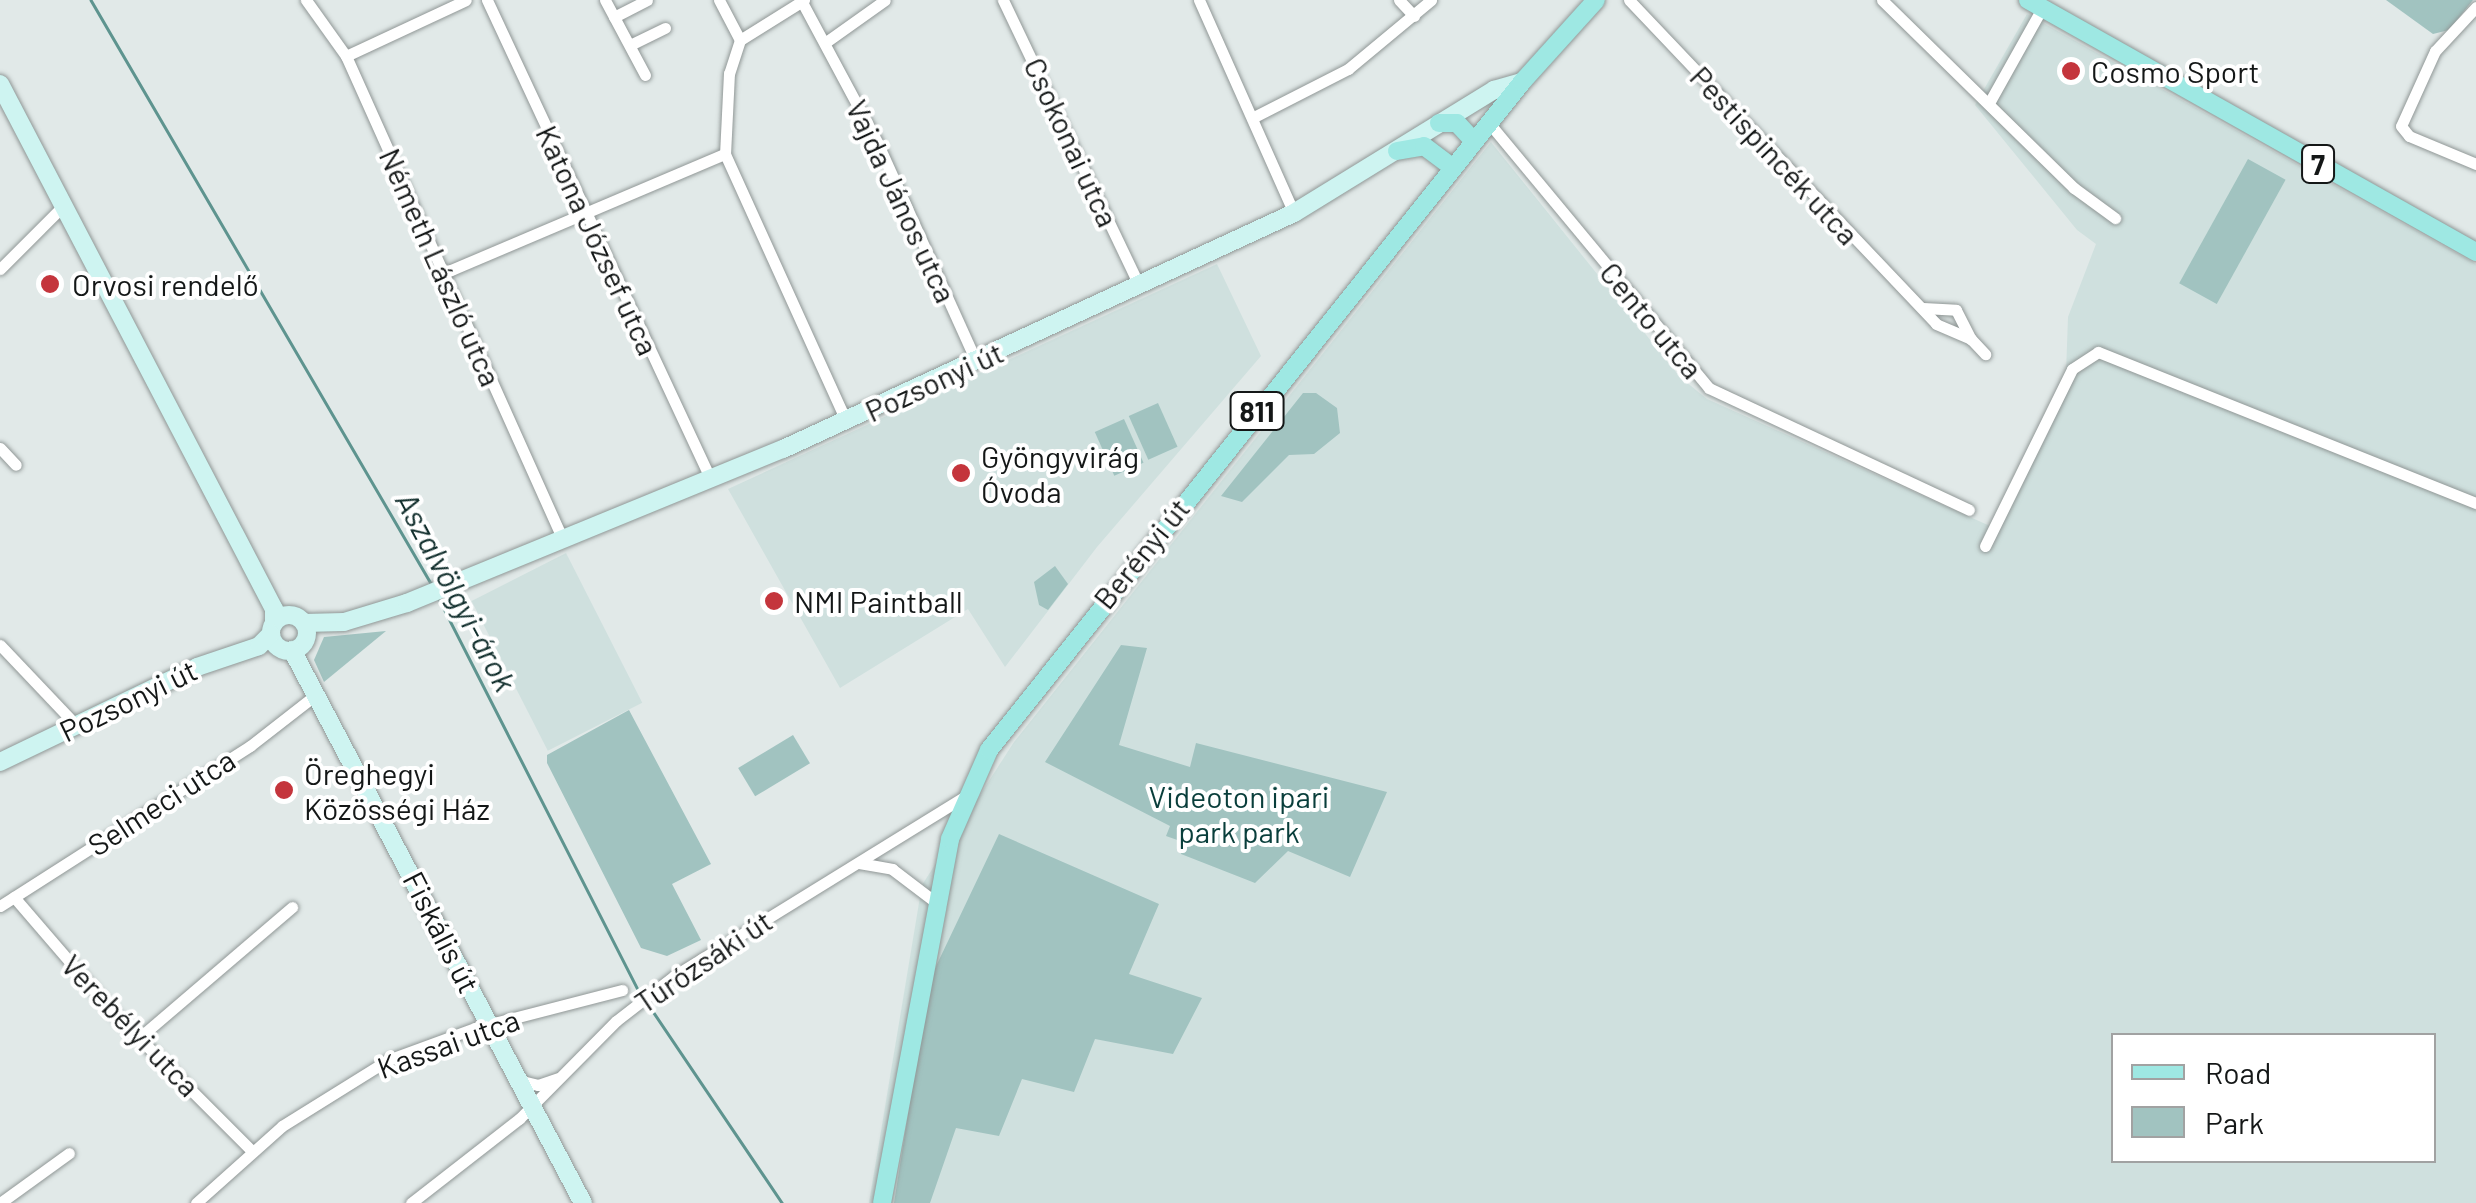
<!DOCTYPE html>
<meta charset="utf-8">
<style>
body{margin:0}
#map{position:relative;width:2476px;height:1203px;overflow:hidden;background:#e1e9e8;font-family:Barlow,sans-serif}
div>[style]{position:absolute}
.built>*{inset:0;background:#cfe0de;transform-origin:0 0}
.green>*{inset:0;background:#a1c3c0;transform-origin:0 0}
.stream>*{height:2.5px;margin:-1.25px;padding:0 1.25px;transform-origin:1.25px;border-radius:1.25px;background:#5e948f}
.roads{filter:drop-shadow(0 0 2px #909796) drop-shadow(0 0 2px #909796)}
.street>*{height:11px;margin:-5.5px;padding:0 5.5px;transform-origin:5.5px;border-radius:5.5px;background:#fff}
.secondary>*{height:18px;margin:-9px;padding:0 9px;transform-origin:9px;border-radius:9px;background:#cef4f1}
.secondary>.ring{margin:-9px;padding:0;box-sizing:content-box;background:none;border:18px solid #cef4f1;border-radius:50%}
.primary>*{height:18px;margin:-9px;padding:0 9px;transform-origin:9px;border-radius:9px;background:#9ee8e3}
.dots>*{width:28px;height:28px;translate:-50% -50%;box-sizing:border-box;border:5px solid #fff;border-radius:50%}
span{translate:-50% -50%;white-space:nowrap;text-align:center;line-height:1.15;-webkit-text-stroke:8px #fff;paint-order:stroke}
.shield-label span{padding:2px 8px;background:#fff;border:2px solid;border-radius:8px;-webkit-text-stroke-width:0}
.shield-label{font-size:28px;color:#141717;font-weight:700}
.poi-label{font-size:30px;color:#141717}
.left{translate:0 -50%;text-align:left}
.street-label{font-size:30px;color:#141717}
.park-label{font-size:30px;color:#093e3b}
.water-label{font-size:32px;color:#122f2d;font-style:italic}
.legend{position:absolute;left:2111px;top:1033px;width:325px;height:130px;box-sizing:border-box;background:#fff;border:2px solid #a1a2a2;margin:0;padding:12px 18px;list-style:none;font-size:30px;color:#141717}
.legend li{display:flex;align-items:center;gap:20px;height:50px}
.legend b{width:50px;border:2px solid #a1a2a2}
</style>
<div id="map">
<div class="built">
<i style="clip-path:polygon(evenodd,2027px 14px,2476px 264px,2476px 1203px,869px 1203px,922px 885px,1014px 742px,1491px 142px,1680px 377px,1707px 399px,1990px 526px,2066px 373px,2068px 317px,2096px 244px,2077px 230px,1975px 105px,2027px 14px,2114px 1036px,2434px 1036px,2434px 1160px,2114px 1160px,2114px 1036px)"></i>
<i style="clip-path:polygon(1217px 264px,1261px 356px,1097px 547px,1005px 667px,968px 609px,840px 688px,728px 489px)"></i>
<i style="left:566px;top:553px;width:168px;height:106px;rotate:63deg"></i>
</div>
<div class="green">
<i style="clip-path:polygon(2386px 0,2473px 0,2449px 30px,2433px 34px)"></i>
<i style="left:2248px;top:159px;width:43px;height:142px;rotate:29deg"></i>
<i style="clip-path:polygon(1303px 393px,1316px 393px,1337px 408px,1340px 433px,1314px 454px,1289px 455px,1242px 502px,1221px 496px)"></i>
<i style="left:1158px;top:403px;width:48px;height:32px;rotate:66deg"></i>
<i style="left:1124px;top:419px;width:48px;height:32px;rotate:66deg"></i>
<i style="clip-path:polygon(1055px 566px,1068px 584px,1048px 610px,1039px 605px,1034px 582px)"></i>
<i style="clip-path:polygon(386px 631px,324px 682px,314px 660px,324px 637px)"></i>
<i style="clip-path:polygon(1121px 645px,1147px 648px,1119px 745px,1190px 767px,1196px 743px,1387px 792px,1350px 877px,1288px 851px,1255px 883px,1181px 854px,1183px 842px,1166px 836px,1170px 826px,1045px 762px)"></i>
<i style="clip-path:polygon(629px 710px,711px 864px,672px 884px,701px 940px,667px 956px,641px 948px,547px 763px,547px 755px)"></i>
<i style="left:793px;top:735px;width:33px;height:64px;rotate:59deg"></i>
<i style="clip-path:polygon(999px 834px,1159px 904px,1129px 974px,1202px 998px,1173px 1054px,1095px 1039px,1074px 1092px,1022px 1079px,999px 1136px,956px 1128px,930px 1203px,894px 1203px,929px 981px)"></i>
</div>
<div class="stream">
<i style="left:91px;top:0;width:677px;rotate:59.76deg"></i>
<i style="left:438px;top:597px;width:447px;rotate:63deg"></i>
<i style="left:646px;top:1001px;width:244px;rotate:56deg"></i>
</div>
<div class="roads">
<div class="street">
<i style="left:306px;top:0;width:69px;rotate:54.5deg"></i>
<i style="left:346px;top:56px;width:530px;rotate:65.85deg"></i>
<i style="left:487px;top:0;width:530px;rotate:64.98deg"></i>
<i style="left:605px;top:0;width:85px;rotate:61.9deg"></i>
<i style="left:719px;top:0;width:45px;rotate:62.3deg"></i>
<i style="left:804px;top:0;width:75px;rotate:148deg"></i>
<i style="left:740px;top:40px;width:35px;rotate:108deg"></i>
<i style="left:729px;top:73px;width:81px;rotate:92.8deg"></i>
<i style="left:725px;top:154px;width:293px;rotate:65.6deg"></i>
<i style="left:1003px;top:0;width:316px;rotate:64.5deg"></i>
<i style="left:1199px;top:0;width:233px;rotate:66deg"></i>
<i style="left:1399px;top:0;width:22px;rotate:47deg"></i>
<i style="left:1629px;top:0;width:446px;rotate:46.5deg"></i>
<i style="left:1936px;top:324px;width:38px;rotate:23deg"></i>
<i style="left:1971px;top:339px;width:21px;rotate:47deg"></i>
<i style="left:1882px;top:0;width:269px;rotate:44.4deg"></i>
<i style="left:2074px;top:188px;width:51px;rotate:36.2deg"></i>
<i style="left:802px;top:2px;width:161px;rotate:61.8deg"></i>
<i style="left:878px;top:144px;width:238px;rotate:65.7deg"></i>
<i style="left:2476px;top:7px;width:60px;rotate:133deg"></i>
<i style="left:2435px;top:51px;width:82px;rotate:114.4deg"></i>
<i style="left:2401px;top:126px;width:13px;rotate:51deg"></i>
<i style="left:2409px;top:136px;width:73px;rotate:22.7deg"></i>
<i style="left:614px;top:17px;width:37px;rotate:-27deg"></i>
<i style="left:826px;top:42px;width:72px;rotate:-35.4deg"></i>
<i style="left:630px;top:45px;width:39px;rotate:-26deg"></i>
<i style="left:346px;top:56px;width:132px;rotate:-25deg"></i>
<i style="left:1989px;top:103px;width:109px;rotate:-60.8deg"></i>
<i style="left:1252px;top:118px;width:108px;rotate:-27deg"></i>
<i style="left:1348px;top:69px;width:108px;rotate:-39.7deg"></i>
<i style="left:1489px;top:123px;width:344px;rotate:50.3deg"></i>
<i style="left:1709px;top:388px;width:287px;rotate:25.1deg"></i>
<i style="left:0;top:269px;width:89px;rotate:-45deg"></i>
<i style="left:444px;top:273px;width:305px;rotate:-23deg"></i>
<i style="left:1923px;top:308px;width:33px;rotate:3deg"></i>
<i style="left:1956px;top:310px;width:33px;rotate:63deg"></i>
<i style="left:0;top:448px;width:23px;rotate:47deg"></i>
<i style="left:1985px;top:546px;width:197px;rotate:-63.8deg"></i>
<i style="left:2072px;top:369px;width:31px;rotate:-33deg"></i>
<i style="left:2098px;top:352px;width:407px;rotate:21.8deg"></i>
<i style="left:0;top:645px;width:110px;rotate:46.5deg"></i>
<i style="left:859px;top:863px;width:34px;rotate:10deg"></i>
<i style="left:892px;top:869px;width:58px;rotate:37.3deg"></i>
<i style="left:14px;top:897px;width:150px;rotate:49.3deg"></i>
<i style="left:112px;top:1011px;width:197px;rotate:45deg"></i>
<i style="left:0;top:906px;width:297px;rotate:-32.6deg"></i>
<i style="left:250px;top:746px;width:86px;rotate:-37.9deg"></i>
<i style="left:140px;top:1037px;width:200px;rotate:-40.5deg"></i>
<i style="left:518px;top:1080px;width:21px;rotate:14deg"></i>
<i style="left:538px;top:1085px;width:21px;rotate:-19deg"></i>
<i style="left:0;top:1203px;width:85px;rotate:-35.9deg"></i>
<i style="left:196px;top:1203px;width:115px;rotate:-41.8deg"></i>
<i style="left:282px;top:1126px;width:125px;rotate:-31.9deg"></i>
<i style="left:388px;top:1060px;width:93px;rotate:-20.2deg"></i>
<i style="left:475px;top:1028px;width:152px;rotate:-14.5deg"></i>
<i style="left:411px;top:1203px;width:137px;rotate:-37.9deg"></i>
<i style="left:519px;top:1119px;width:138px;rotate:-45.3deg"></i>
<i style="left:616px;top:1021px;width:73px;rotate:-37.8deg"></i>
<i style="left:674px;top:976px;width:344px;rotate:-31.7deg"></i>
</div>
<div class="secondary">
<i style="left:0;top:84px;width:592px;rotate:62.44deg"></i>
<i style="left:274px;top:609px;width:14px;rotate:90deg"></i>
<i class="ring" style="left:271px;top:615px;width:18px;height:18px"></i>
<i style="left:304px;top:623px;width:40px;rotate:-1.4deg"></i>
<i style="left:344px;top:622px;width:66px;rotate:-16.8deg"></i>
<i style="left:407px;top:603px;width:406px;rotate:-22.3deg"></i>
<i style="left:783px;top:449px;width:563px;rotate:-24.79deg"></i>
<i style="left:1294px;top:213px;width:235px;rotate:-31.6deg"></i>
<i style="left:1494px;top:90px;width:29px;rotate:-16deg"></i>
<i style="left:292px;top:650px;width:625px;rotate:62.25deg"></i>
<i style="left:0;top:762px;width:219px;rotate:-25.7deg"></i>
<i style="left:197px;top:667px;width:65px;rotate:-18.7deg"></i>
<i style="left:259px;top:646px;width:17px;rotate:-45deg"></i>
</div>
<div class="primary">
<i style="left:2028px;top:0;width:514px;rotate:29.36deg"></i>
<i style="left:1439px;top:123px;width:18px"></i>
<i style="left:1457px;top:123px;width:25px;rotate:47deg"></i>
<i style="left:1397px;top:151px;width:27px;rotate:-10deg"></i>
<i style="left:1424px;top:146px;width:36px;rotate:37deg"></i>
<i style="left:882px;top:1203px;width:370px;rotate:-79.4deg"></i>
<i style="left:950px;top:839px;width:97px;rotate:-66.3deg"></i>
<i style="left:989px;top:750px;width:855px;rotate:-51.41deg"></i>
<i style="left:1522px;top:82px;width:110px;rotate:-47.9deg"></i>
</div>
</div>
<div class="dots">
<i style="left:2071px;top:71px;background:#c4353c"></i>
<i style="left:50px;top:284px;background:#c4353c"></i>
<i style="left:961px;top:473px;background:#c4353c"></i>
<i style="left:774px;top:601px;background:#c4353c"></i>
<i style="left:284px;top:790px;background:#c4353c"></i>
</div>
<div class="shield-label">
<span style="left:2318px;top:164px">7</span>
<span style="left:1257px;top:411px">811</span>
</div>
<div class="poi-label">
<span class="left" style="left:2091px;top:71px">Cosmo Sport</span>
<span class="left" style="left:72px;top:284px">Orvosi rendelő</span>
<span class="left" style="left:981px;top:473px">Gyöngyvirág<br>Óvoda</span>
<span class="left" style="left:794px;top:601px">NMI Paintball</span>
<span class="left" style="left:304px;top:790px">Öreghegyi<br>Közösségi Ház</span>
</div>
<div class="street-label">
<span style="left:1072px;top:142px;rotate:65deg">Csokonai utca</span>
<span style="left:1775px;top:155px;rotate:47deg">Pestispincék utca</span>
<span style="left:902px;top:201px;rotate:65deg">Vajda János utca</span>
<span style="left:598px;top:240px;rotate:65deg">Katona József utca</span>
<span style="left:441px;top:267px;rotate:66deg">Németh László utca</span>
<span style="left:1652px;top:320px;rotate:50deg">Cento utca</span>
<span style="left:934px;top:381px;rotate:-25deg">Pozsonyi út</span>
<span style="left:1141px;top:553px;rotate:-51deg">Berényi út</span>
<span style="left:128px;top:700px;rotate:-26deg">Pozsonyi út</span>
<span style="left:161px;top:802px;rotate:-33deg">Selmeci utca</span>
<span style="left:442px;top:932px;rotate:63deg">Fiskális út</span>
<span style="left:703px;top:961px;rotate:-34deg">Túrózsáki út</span>
<span style="left:131px;top:1025px;rotate:46deg">Verebélyi utca</span>
<span style="left:448px;top:1043px;rotate:-20deg">Kassai utca</span>
</div>
<div class="park-label">
<span style="left:1239px;top:813px">Videoton ipari<br>park park</span>
</div>
<div class="water-label">
<span style="left:457px;top:591px;rotate:62deg">Aszalvölgyi-árok</span>
</div>
<ul class="legend">
<li><b style="height:12px;background:#9ee8e3"></b>Road</li>
<li><b style="height:28px;background:#a1c3c0"></b>Park</li>
</ul>
</div>
